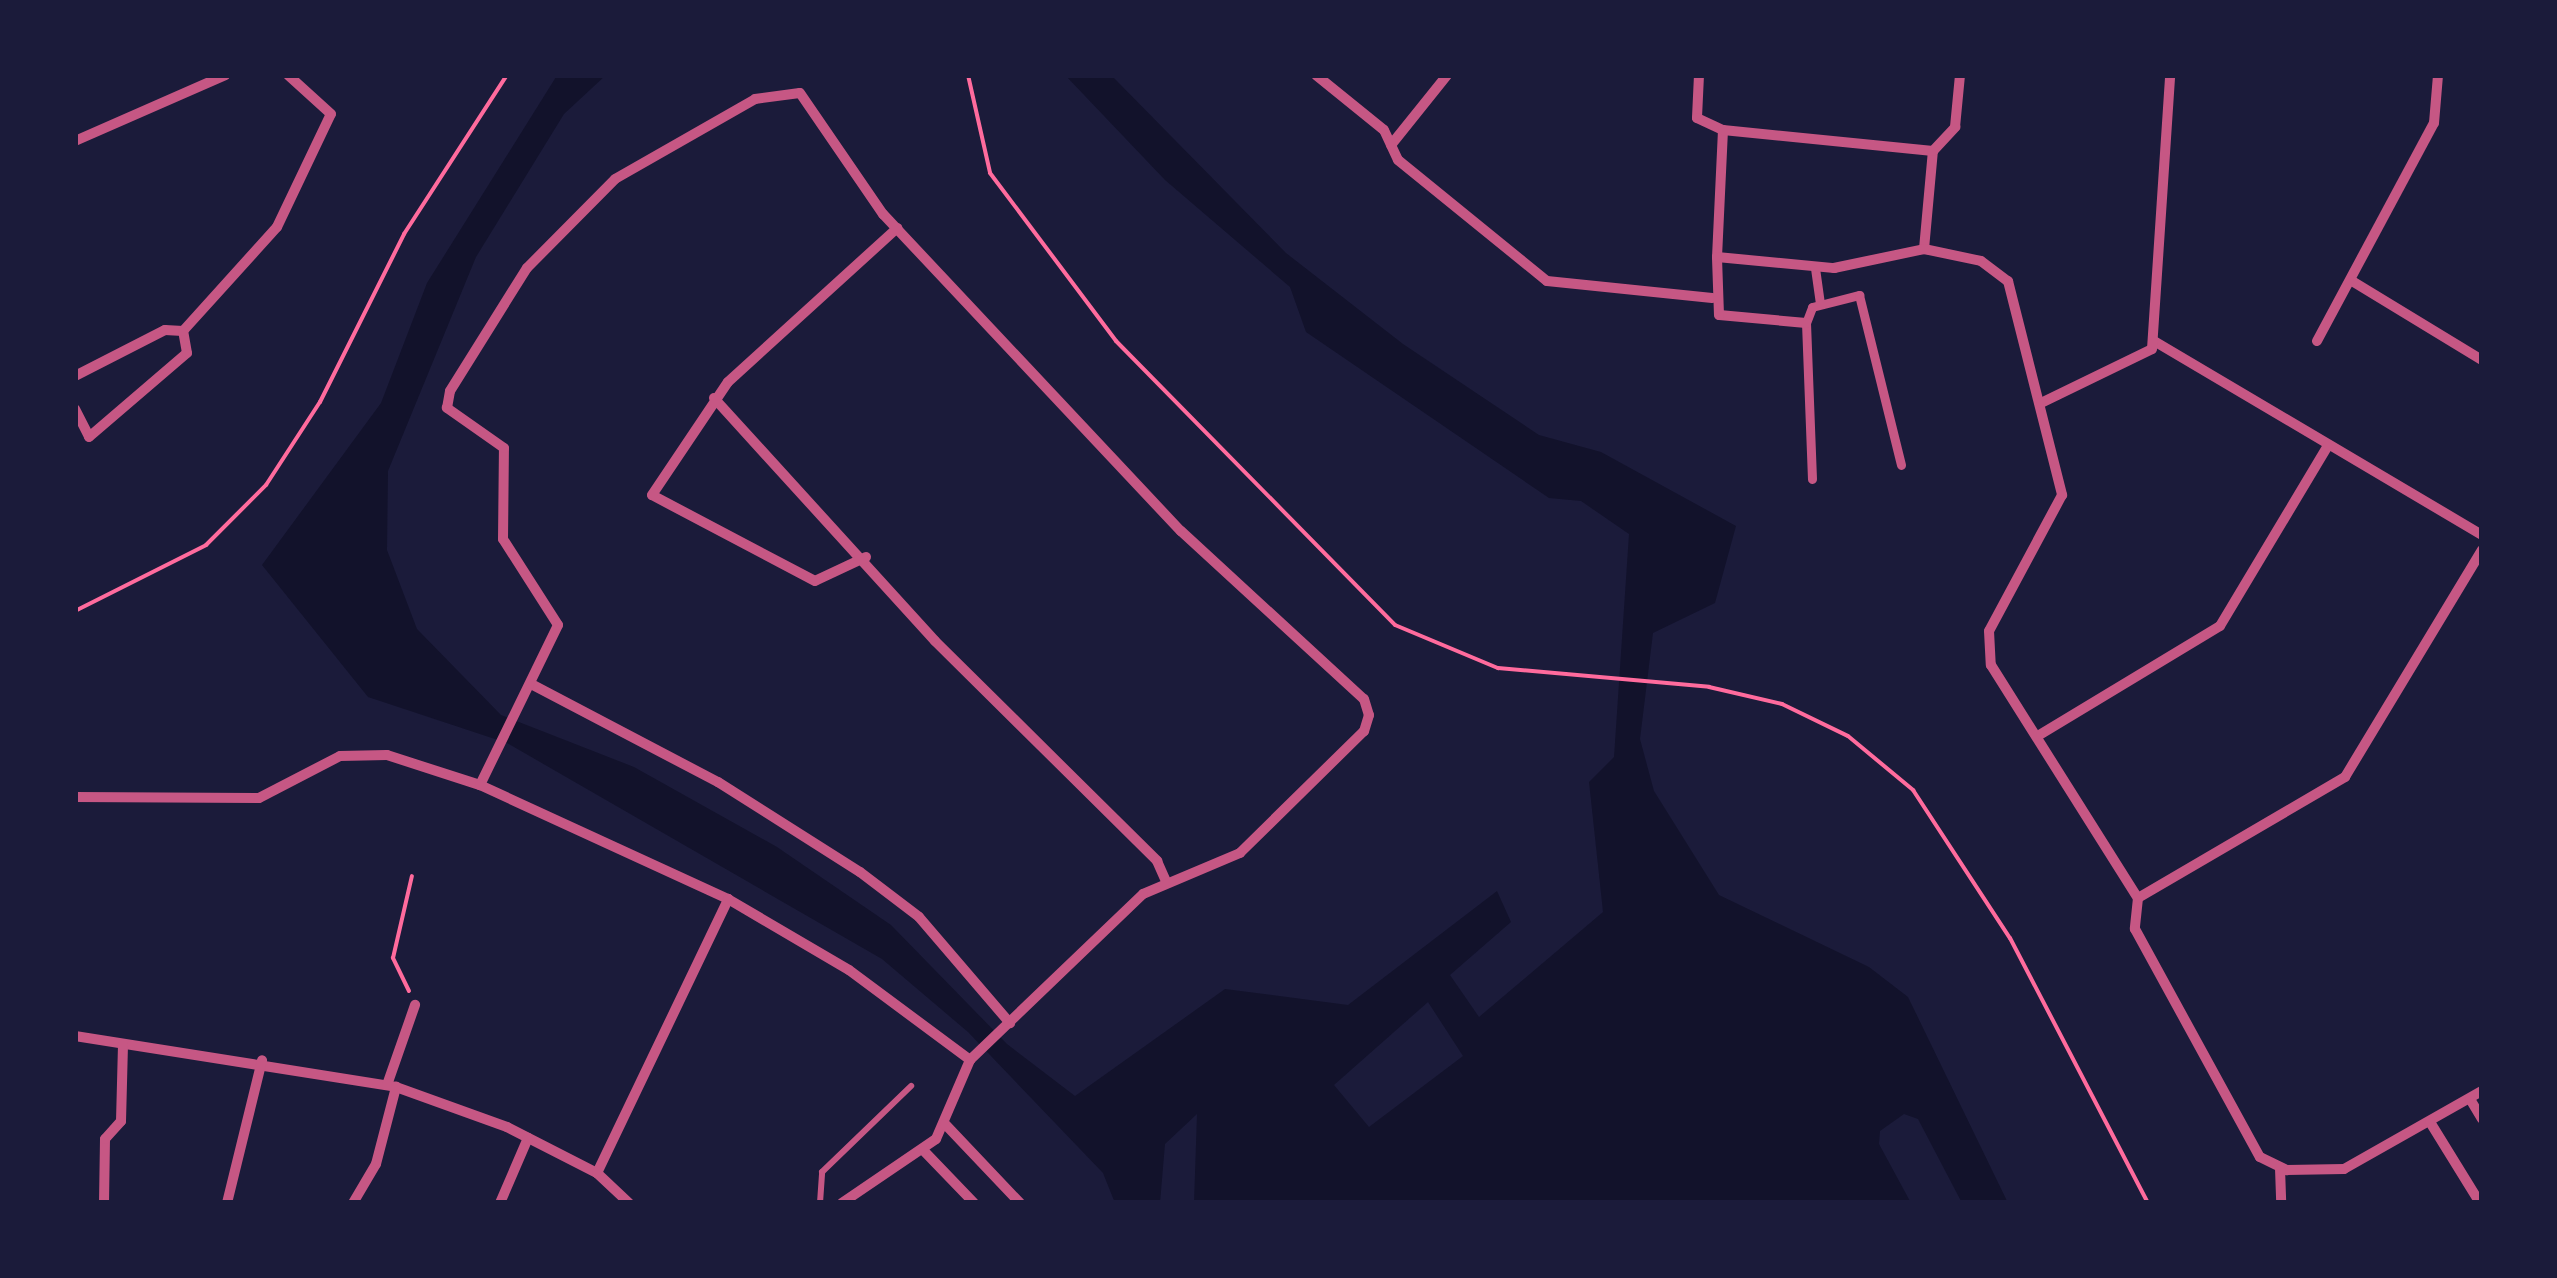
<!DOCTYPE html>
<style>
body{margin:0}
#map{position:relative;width:2557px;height:1278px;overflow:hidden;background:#1b1b3a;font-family:"Varela Round",sans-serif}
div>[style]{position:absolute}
.water>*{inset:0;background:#12122b}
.path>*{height:4px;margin:-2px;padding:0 2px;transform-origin:2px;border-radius:2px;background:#ff6b9d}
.service>*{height:6px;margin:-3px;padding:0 3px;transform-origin:3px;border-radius:3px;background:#c65784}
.pedestrian>*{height:9px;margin:-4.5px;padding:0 4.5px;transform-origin:4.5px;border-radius:4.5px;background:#c65784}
.minor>*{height:10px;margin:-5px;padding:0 5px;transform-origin:5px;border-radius:5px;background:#c65784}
span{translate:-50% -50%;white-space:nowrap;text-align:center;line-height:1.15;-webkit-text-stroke:10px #1b1b3a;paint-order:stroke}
.frame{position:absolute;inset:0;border:78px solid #1b1b3a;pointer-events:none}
</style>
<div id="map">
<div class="water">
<i style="clip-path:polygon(evenodd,606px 75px,564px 114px,476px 257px,388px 471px,387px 550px,417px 629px,501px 715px,634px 767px,777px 847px,891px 925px,1007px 1044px,1075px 1096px,1225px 989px,1348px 1005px,1497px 891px,1511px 922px,1450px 975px,1479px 1017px,1603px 912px,1589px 782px,1614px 757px,1629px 534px,1581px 501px,1549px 498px,1306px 332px,1290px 287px,1165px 180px,1065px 75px,1111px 75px,1286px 253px,1403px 344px,1539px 435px,1601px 452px,1736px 526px,1715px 603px,1653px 633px,1640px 739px,1654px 791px,1719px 895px,1869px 967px,1908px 997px,2008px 1203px,1962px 1203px,1918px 1119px,1904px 1114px,1880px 1131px,1879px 1144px,1911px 1203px,1194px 1203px,1197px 1114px,1165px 1144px,1160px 1203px,1115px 1203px,1103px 1173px,968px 1032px,882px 959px,507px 743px,368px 697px,262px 565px,381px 403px,427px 283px,556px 77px,606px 75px,1428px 1002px,1463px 1056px,1369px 1127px,1334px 1085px,1428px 1002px)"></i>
</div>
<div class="path">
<i style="left:968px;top:75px;width:100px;rotate:77.3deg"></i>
<i style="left:990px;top:173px;width:210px;rotate:53.1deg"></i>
<i style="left:1116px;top:341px;width:398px;rotate:45.5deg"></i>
<i style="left:1395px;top:625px;width:112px;rotate:22.7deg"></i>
<i style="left:1498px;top:668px;width:212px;rotate:5.1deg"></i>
<i style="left:1709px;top:687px;width:75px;rotate:13.1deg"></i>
<i style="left:1782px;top:704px;width:73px;rotate:25.9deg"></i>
<i style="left:1848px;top:736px;width:85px;rotate:39.7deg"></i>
<i style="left:1913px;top:790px;width:177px;rotate:56.8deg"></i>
<i style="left:2010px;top:938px;width:299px;rotate:62.5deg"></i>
<i style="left:75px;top:611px;width:147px;rotate:-26.7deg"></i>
<i style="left:206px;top:545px;width:85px;rotate:-45deg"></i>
<i style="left:266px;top:485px;width:99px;rotate:-57deg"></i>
<i style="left:320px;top:402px;width:188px;rotate:-63.4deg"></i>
<i style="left:404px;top:234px;width:189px;rotate:-57.1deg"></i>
<i style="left:409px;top:991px;width:37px;rotate:-116deg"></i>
<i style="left:393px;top:958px;width:84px;rotate:-77deg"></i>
</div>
<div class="service">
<i style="left:820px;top:1203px;width:31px;rotate:-86deg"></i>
<i style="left:822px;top:1172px;width:124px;rotate:-44deg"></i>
</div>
<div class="pedestrian">
<i style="left:1815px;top:268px;width:35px;rotate:82deg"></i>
<i style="left:1812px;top:479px;width:156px;rotate:-92.2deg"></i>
<i style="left:1806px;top:323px;width:17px;rotate:-69deg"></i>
<i style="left:1812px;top:307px;width:49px;rotate:-14.3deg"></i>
<i style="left:1859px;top:295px;width:175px;rotate:76.1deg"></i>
</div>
<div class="minor">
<i style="left:1316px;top:75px;width:87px;rotate:39deg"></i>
<i style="left:1384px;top:130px;width:33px;rotate:65deg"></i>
<i style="left:1398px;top:160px;width:192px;rotate:39.1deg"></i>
<i style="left:1547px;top:281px;width:166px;rotate:5.9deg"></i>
<i style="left:1699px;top:75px;width:43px;rotate:92.7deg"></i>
<i style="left:1697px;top:118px;width:29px;rotate:25deg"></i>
<i style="left:1723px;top:130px;width:127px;rotate:92.7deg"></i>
<i style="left:1723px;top:130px;width:211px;rotate:5.7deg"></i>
<i style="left:75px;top:141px;width:164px;rotate:-23.7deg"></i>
<i style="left:1391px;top:145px;width:90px;rotate:-51.3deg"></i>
<i style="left:1924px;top:249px;width:98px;rotate:-84.8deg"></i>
<i style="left:1933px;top:151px;width:33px;rotate:-47deg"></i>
<i style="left:1955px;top:127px;width:52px;rotate:-84.5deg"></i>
<i style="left:2352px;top:281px;width:152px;rotate:31.3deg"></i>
<i style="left:1806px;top:323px;width:87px;rotate:-174.7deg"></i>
<i style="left:1719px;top:315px;width:58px;rotate:-92deg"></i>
<i style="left:1717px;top:257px;width:118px;rotate:5.4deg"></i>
<i style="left:1834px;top:268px;width:92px;rotate:-11.9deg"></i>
<i style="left:1924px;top:249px;width:58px;rotate:11.9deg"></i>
<i style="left:1981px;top:261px;width:34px;rotate:37deg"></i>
<i style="left:2008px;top:281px;width:221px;rotate:75.8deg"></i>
<i style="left:2062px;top:495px;width:154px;rotate:118.2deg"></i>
<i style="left:1989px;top:631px;width:34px;rotate:87deg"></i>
<i style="left:1991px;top:665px;width:275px;rotate:57.8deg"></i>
<i style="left:2138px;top:898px;width:31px;rotate:96deg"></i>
<i style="left:2135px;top:929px;width:260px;rotate:61.3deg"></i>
<i style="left:2260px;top:1157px;width:30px;rotate:26deg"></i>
<i style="left:2287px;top:1170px;width:57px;rotate:-1deg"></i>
<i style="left:2344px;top:1169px;width:159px;rotate:-29.5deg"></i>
<i style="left:2154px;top:341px;width:381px;rotate:30.6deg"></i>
<i style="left:2317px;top:341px;width:247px;rotate:-61.8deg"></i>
<i style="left:2434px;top:123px;width:48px;rotate:-85.2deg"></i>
<i style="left:75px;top:376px;width:101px;rotate:-27.1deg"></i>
<i style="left:165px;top:330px;width:18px;rotate:3deg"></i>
<i style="left:714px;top:398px;width:328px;rotate:47.7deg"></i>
<i style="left:935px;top:641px;width:313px;rotate:44.7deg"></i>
<i style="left:1157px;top:861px;width:24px;rotate:66deg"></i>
<i style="left:2041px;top:403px;width:123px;rotate:-25.9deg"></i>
<i style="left:2152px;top:349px;width:275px;rotate:-86.2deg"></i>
<i style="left:75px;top:409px;width:31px;rotate:63deg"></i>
<i style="left:89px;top:437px;width:129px;rotate:-40.6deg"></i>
<i style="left:187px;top:353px;width:22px;rotate:-100deg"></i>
<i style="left:183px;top:331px;width:140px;rotate:-47.9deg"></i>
<i style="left:277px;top:227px;width:125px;rotate:-64.5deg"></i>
<i style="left:331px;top:114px;width:58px;rotate:-137.8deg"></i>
<i style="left:866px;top:557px;width:56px;rotate:154.8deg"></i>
<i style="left:815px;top:581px;width:184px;rotate:-152.2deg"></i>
<i style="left:652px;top:495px;width:136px;rotate:-56.1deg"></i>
<i style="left:728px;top:382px;width:229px;rotate:-42.3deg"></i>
<i style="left:533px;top:685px;width:209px;rotate:27.7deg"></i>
<i style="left:718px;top:782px;width:168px;rotate:32.4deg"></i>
<i style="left:860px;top:872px;width:74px;rotate:37.3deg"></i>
<i style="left:919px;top:917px;width:140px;rotate:49.4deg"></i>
<i style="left:2041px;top:734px;width:209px;rotate:-31.1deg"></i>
<i style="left:2220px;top:626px;width:209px;rotate:-59.1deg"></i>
<i style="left:480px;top:785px;width:178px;rotate:-64deg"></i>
<i style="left:558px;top:625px;width:102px;rotate:-122.6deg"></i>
<i style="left:503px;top:539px;width:91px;rotate:-89.4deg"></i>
<i style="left:504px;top:448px;width:70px;rotate:-144.9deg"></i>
<i style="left:447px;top:408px;width:17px;rotate:-80deg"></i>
<i style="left:450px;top:391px;width:145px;rotate:-58deg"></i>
<i style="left:527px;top:268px;width:125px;rotate:-45.3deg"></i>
<i style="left:615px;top:179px;width:161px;rotate:-29.7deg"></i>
<i style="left:755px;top:99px;width:45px;rotate:-7.6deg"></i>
<i style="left:800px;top:93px;width:147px;rotate:55.6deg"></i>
<i style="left:883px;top:214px;width:435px;rotate:46.8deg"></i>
<i style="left:1181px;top:531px;width:248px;rotate:42.6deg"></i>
<i style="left:1364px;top:699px;width:17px;rotate:73deg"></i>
<i style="left:1369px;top:715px;width:17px;rotate:107deg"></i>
<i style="left:1364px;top:731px;width:174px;rotate:135.5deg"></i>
<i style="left:1240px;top:853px;width:105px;rotate:157.1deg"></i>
<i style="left:1143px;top:894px;width:240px;rotate:136.2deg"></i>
<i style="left:970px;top:1060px;width:86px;rotate:113.3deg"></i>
<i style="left:936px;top:1139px;width:114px;rotate:145.8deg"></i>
<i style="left:75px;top:797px;width:184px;rotate:0.3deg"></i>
<i style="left:259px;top:798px;width:91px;rotate:-27.4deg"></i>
<i style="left:340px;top:756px;width:47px;rotate:-1.2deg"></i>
<i style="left:387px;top:755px;width:98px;rotate:17.9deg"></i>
<i style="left:480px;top:785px;width:273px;rotate:24.7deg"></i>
<i style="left:728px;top:899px;width:140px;rotate:30.4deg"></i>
<i style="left:849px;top:970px;width:151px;rotate:36.6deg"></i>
<i style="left:2138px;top:898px;width:240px;rotate:-30.3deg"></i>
<i style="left:2345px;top:777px;width:265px;rotate:-58.9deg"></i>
<i style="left:75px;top:1036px;width:325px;rotate:9deg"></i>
<i style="left:396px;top:1087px;width:118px;rotate:19.8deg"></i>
<i style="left:507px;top:1127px;width:101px;rotate:27.1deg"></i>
<i style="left:597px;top:1173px;width:44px;rotate:43.2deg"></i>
<i style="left:387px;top:1085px;width:85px;rotate:-70.7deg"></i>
<i style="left:2470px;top:1099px;width:23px;rotate:59deg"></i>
<i style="left:2430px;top:1122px;width:95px;rotate:58.3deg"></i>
<i style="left:945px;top:1124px;width:109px;rotate:46.5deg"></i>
<i style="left:924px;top:1151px;width:72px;rotate:46.1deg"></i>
<i style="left:2280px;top:1168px;width:35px;rotate:88deg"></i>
<i style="left:597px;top:1173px;width:304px;rotate:-64.4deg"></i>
<i style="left:104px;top:1203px;width:64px;rotate:-89.1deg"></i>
<i style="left:105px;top:1139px;width:24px;rotate:-48deg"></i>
<i style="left:121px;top:1121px;width:77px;rotate:-88.5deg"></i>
<i style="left:227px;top:1203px;width:147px;rotate:-76.2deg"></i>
<i style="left:353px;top:1203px;width:45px;rotate:-59.5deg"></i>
<i style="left:376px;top:1164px;width:80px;rotate:-75.4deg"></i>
<i style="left:500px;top:1203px;width:71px;rotate:-66.7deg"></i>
</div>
<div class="frame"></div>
</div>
